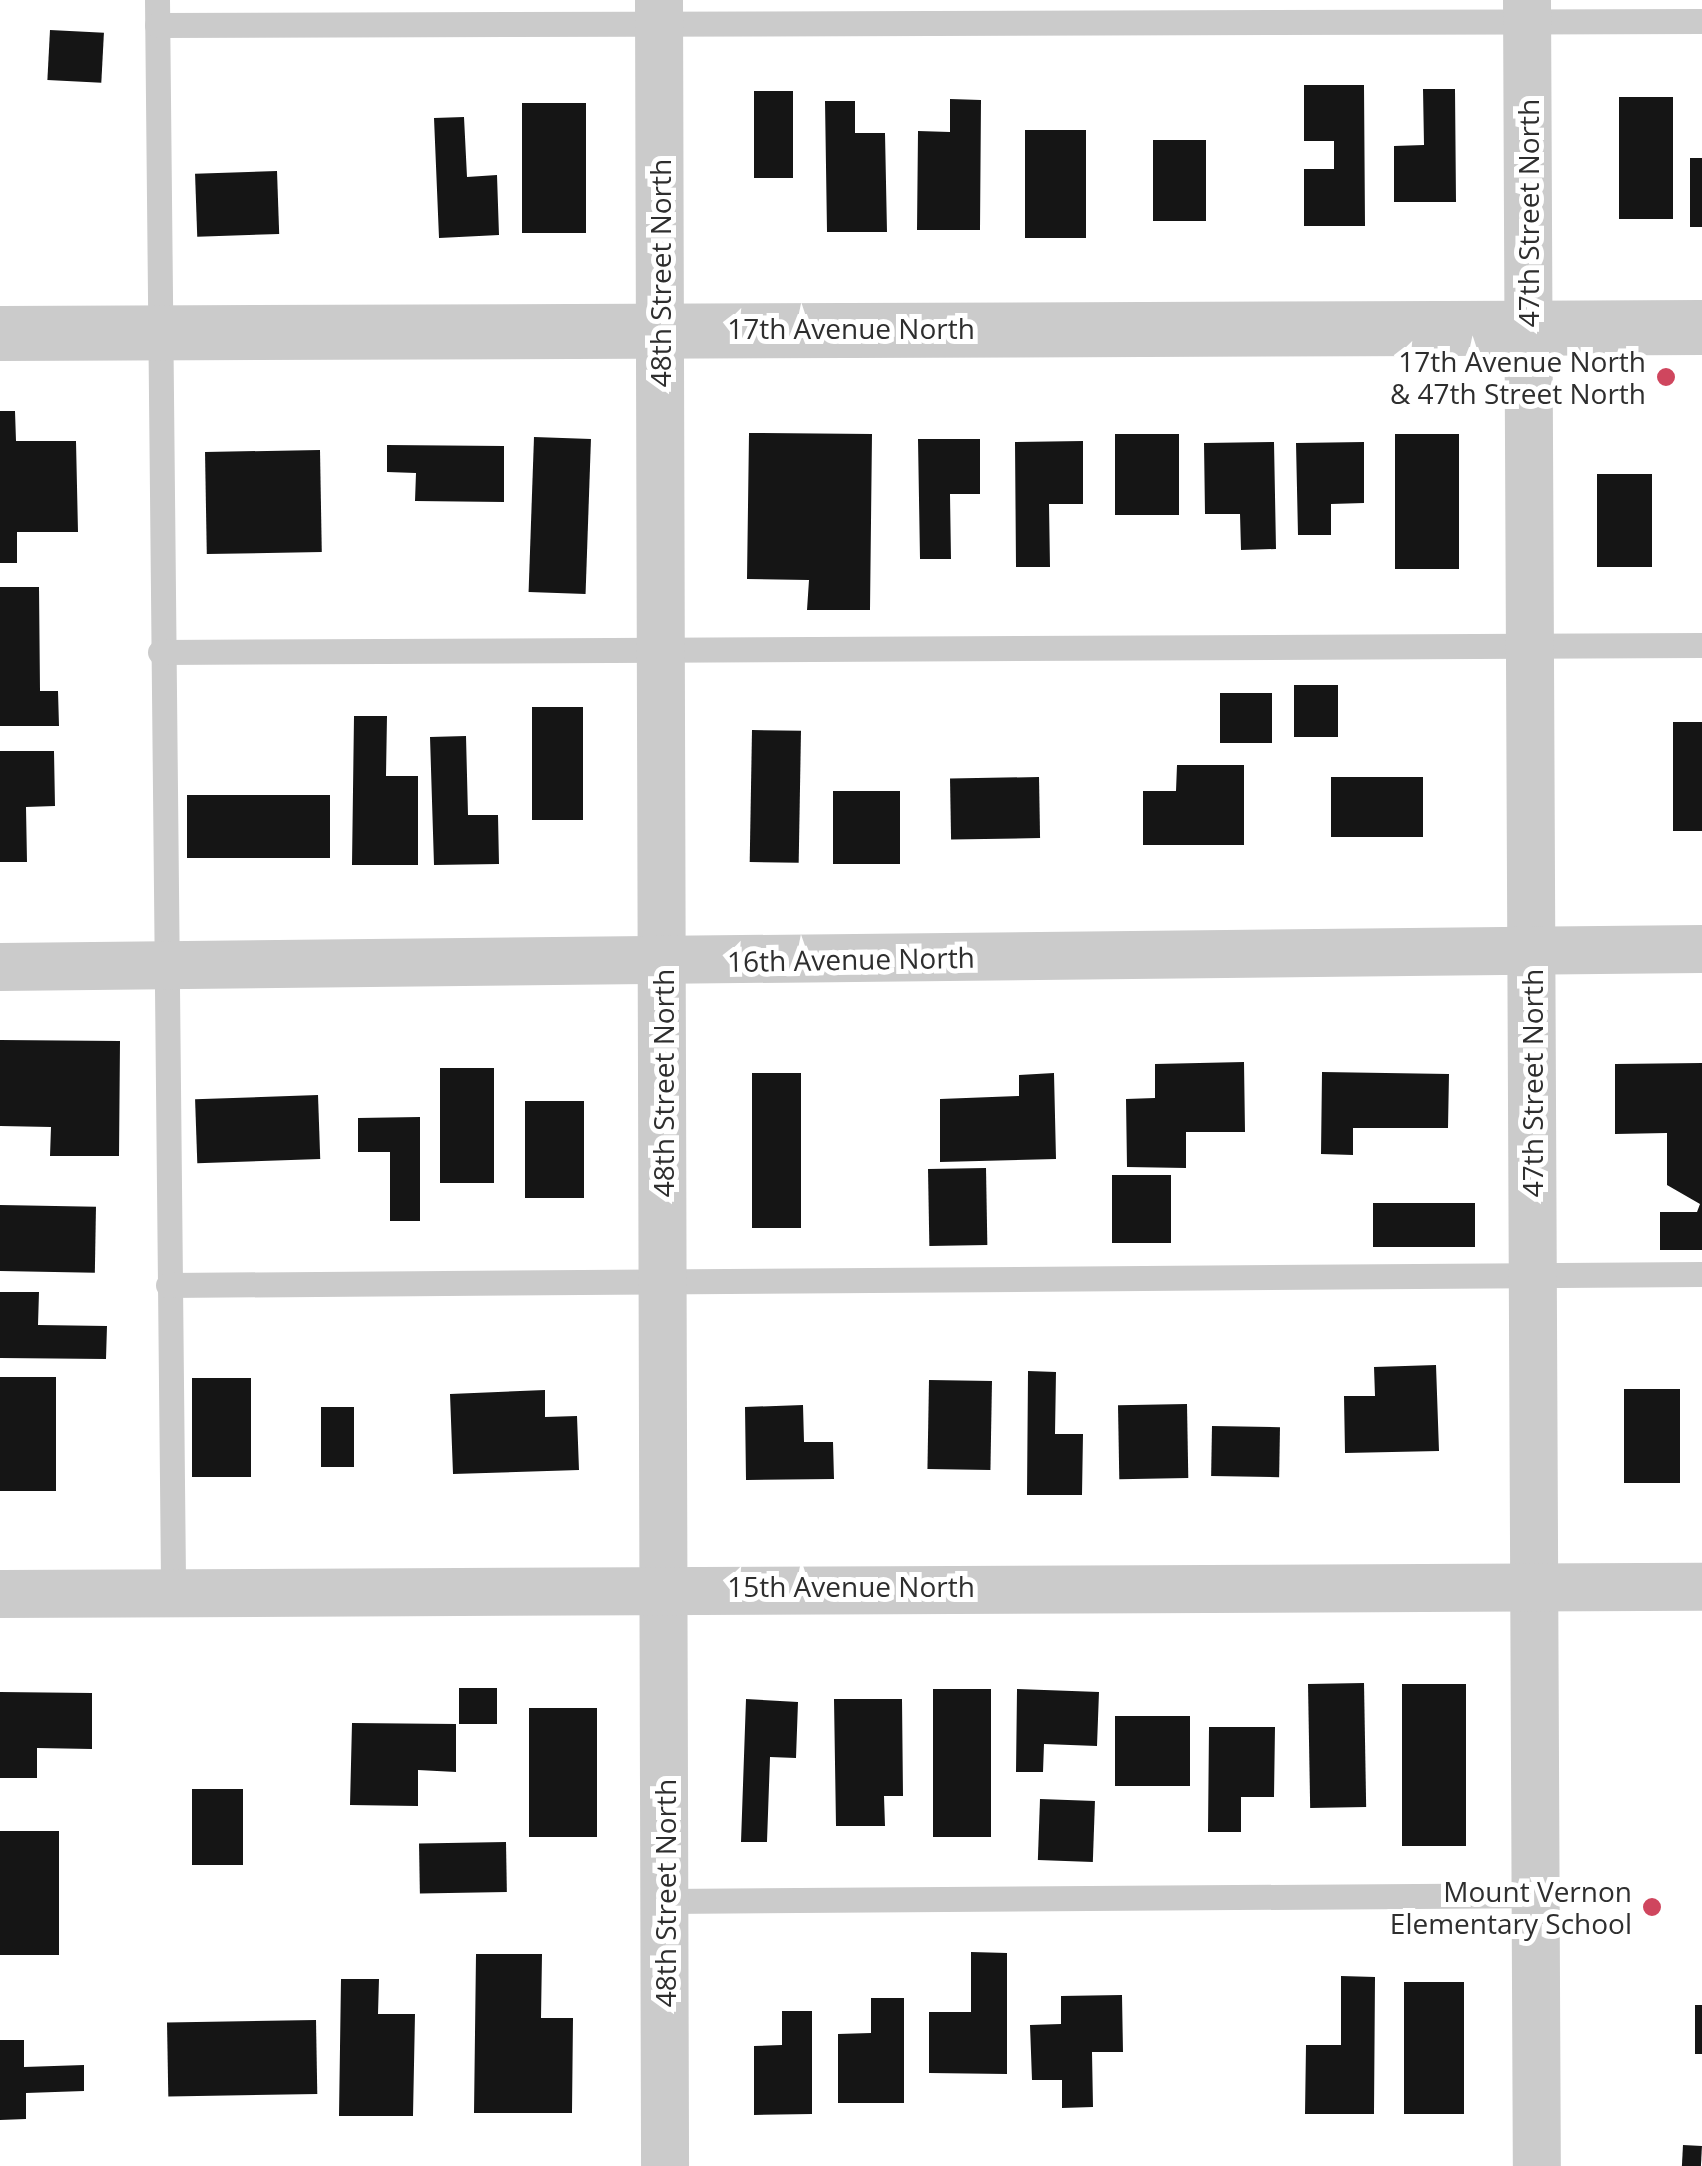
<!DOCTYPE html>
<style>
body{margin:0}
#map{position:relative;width:1702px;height:2166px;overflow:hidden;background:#fff;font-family:"Open Sans",sans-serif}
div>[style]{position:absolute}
.building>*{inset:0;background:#151515;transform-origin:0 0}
.service>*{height:25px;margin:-12.5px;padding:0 12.5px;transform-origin:12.5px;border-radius:12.5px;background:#cbcbcb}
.minor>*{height:48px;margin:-24px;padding:0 24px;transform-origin:24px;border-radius:24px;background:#cbcbcb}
.tertiary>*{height:55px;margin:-27.5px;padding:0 27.5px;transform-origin:27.5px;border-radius:27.5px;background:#cbcbcb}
.dots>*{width:28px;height:28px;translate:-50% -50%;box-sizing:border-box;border:5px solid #fff;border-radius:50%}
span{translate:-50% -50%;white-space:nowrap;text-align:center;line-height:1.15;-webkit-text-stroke:10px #fff;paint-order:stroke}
.street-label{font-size:28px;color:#2e2e2e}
.poi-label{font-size:28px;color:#2e2e2e}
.right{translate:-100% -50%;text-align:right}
</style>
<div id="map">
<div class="building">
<i style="left:50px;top:30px;width:54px;height:50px;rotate:3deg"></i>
<i style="clip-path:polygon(1304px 85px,1364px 85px,1365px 226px,1304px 226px,1304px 169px,1334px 169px,1334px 141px,1304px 141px)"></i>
<i style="clip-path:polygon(1423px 89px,1455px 89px,1456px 202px,1394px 202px,1394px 146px,1424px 145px)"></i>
<i style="left:754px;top:91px;width:39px;height:87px"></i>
<i style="left:1673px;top:97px;width:122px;height:54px;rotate:90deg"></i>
<i style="clip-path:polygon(950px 99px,981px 100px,980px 230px,917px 230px,918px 131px,950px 132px)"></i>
<i style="clip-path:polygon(825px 101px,855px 101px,855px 133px,885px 133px,887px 232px,827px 232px)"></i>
<i style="left:522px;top:103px;width:64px;height:130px"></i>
<i style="clip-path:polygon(464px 117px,467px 177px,497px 175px,499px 235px,439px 238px,434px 118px)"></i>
<i style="left:1025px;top:130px;width:61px;height:108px"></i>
<i style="left:1153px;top:140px;width:53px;height:81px"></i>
<i style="left:1690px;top:158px;width:12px;height:69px"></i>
<i style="left:277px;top:171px;width:63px;height:82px;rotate:88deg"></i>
<i style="clip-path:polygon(0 411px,15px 411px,16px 441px,76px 441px,78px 532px,17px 532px,17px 563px,0 563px)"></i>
<i style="clip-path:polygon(749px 433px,872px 434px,870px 610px,807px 610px,809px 580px,747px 579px)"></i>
<i style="left:1115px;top:434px;width:64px;height:81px"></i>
<i style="left:1395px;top:434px;width:64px;height:135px"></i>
<i style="left:534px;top:437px;width:57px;height:155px;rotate:2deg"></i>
<i style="clip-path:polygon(918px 439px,980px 439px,980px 494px,950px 494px,951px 559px,920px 559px)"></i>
<i style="clip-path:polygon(1083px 441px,1083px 504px,1049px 504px,1050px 567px,1016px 567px,1015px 442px)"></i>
<i style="clip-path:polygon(1274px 442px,1276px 549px,1241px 550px,1240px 514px,1205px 514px,1204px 443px)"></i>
<i style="clip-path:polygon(1364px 442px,1364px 503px,1331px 504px,1331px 535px,1298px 535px,1296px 443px)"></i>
<i style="clip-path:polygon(387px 445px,504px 446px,504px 502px,415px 501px,416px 473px,387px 472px)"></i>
<i style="left:320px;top:450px;width:102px;height:115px;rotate:89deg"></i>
<i style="left:1597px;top:474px;width:55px;height:93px"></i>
<i style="clip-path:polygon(0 587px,39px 587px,40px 691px,58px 691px,59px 726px,0 726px)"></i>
<i style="left:1294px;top:685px;width:44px;height:52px"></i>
<i style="left:1220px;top:693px;width:52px;height:50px"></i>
<i style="left:532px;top:707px;width:51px;height:113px"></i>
<i style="clip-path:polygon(354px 716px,387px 716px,386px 776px,418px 776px,418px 865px,352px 865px)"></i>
<i style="left:1673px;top:722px;width:29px;height:109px"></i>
<i style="left:752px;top:730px;width:49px;height:132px;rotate:1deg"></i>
<i style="clip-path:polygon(466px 736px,468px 815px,498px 815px,499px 864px,434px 865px,430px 737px)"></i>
<i style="clip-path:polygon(0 751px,54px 751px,55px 806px,26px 807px,27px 862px,0 862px)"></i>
<i style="clip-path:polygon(1177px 765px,1244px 765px,1244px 845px,1143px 845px,1143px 791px,1176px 791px)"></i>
<i style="left:1039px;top:777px;width:61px;height:89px;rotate:89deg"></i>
<i style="left:1423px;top:777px;width:60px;height:92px;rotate:90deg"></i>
<i style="left:833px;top:791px;width:67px;height:73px"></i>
<i style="left:187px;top:795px;width:143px;height:63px"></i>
<i style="clip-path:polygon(0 1040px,120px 1041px,119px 1156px,50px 1156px,51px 1127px,0 1126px)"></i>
<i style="clip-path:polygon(1244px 1062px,1245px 1132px,1186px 1132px,1186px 1168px,1127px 1167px,1126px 1099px,1155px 1098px,1155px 1064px)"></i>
<i style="clip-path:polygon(1702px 1063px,1702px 1250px,1660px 1250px,1660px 1212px,1697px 1212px,1700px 1204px,1667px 1185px,1667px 1133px,1615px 1134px,1615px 1064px)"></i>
<i style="left:440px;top:1068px;width:54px;height:115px"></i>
<i style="clip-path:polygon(1322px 1072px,1449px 1074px,1448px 1128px,1353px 1128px,1353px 1155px,1321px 1154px)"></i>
<i style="left:752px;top:1073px;width:49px;height:155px"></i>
<i style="clip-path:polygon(1054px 1073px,1056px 1159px,940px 1162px,940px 1099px,1019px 1096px,1019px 1075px)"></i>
<i style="left:318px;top:1095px;width:64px;height:123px;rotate:88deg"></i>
<i style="left:525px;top:1101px;width:59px;height:97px"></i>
<i style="clip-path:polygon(420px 1117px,420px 1221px,390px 1221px,390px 1152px,358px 1152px,358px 1118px)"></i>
<i style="left:986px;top:1168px;width:77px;height:58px;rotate:89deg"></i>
<i style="left:1112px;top:1175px;width:59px;height:68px"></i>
<i style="left:1373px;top:1203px;width:102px;height:44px"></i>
<i style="left:0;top:1205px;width:96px;height:66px;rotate:1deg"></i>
<i style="clip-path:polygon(0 1292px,39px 1292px,38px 1325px,107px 1326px,106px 1359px,0 1358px)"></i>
<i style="clip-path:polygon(1436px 1365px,1439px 1451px,1345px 1453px,1344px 1396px,1375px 1396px,1374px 1367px)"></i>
<i style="clip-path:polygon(1028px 1371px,1056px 1372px,1055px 1434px,1083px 1434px,1082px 1495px,1027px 1495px)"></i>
<i style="left:0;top:1377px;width:56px;height:114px"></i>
<i style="left:192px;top:1378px;width:59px;height:99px"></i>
<i style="left:929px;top:1380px;width:63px;height:89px;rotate:1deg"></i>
<i style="left:1624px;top:1389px;width:56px;height:94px"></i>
<i style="clip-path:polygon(545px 1390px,545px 1417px,577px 1416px,579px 1470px,453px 1474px,450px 1394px)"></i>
<i style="left:1187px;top:1404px;width:74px;height:69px;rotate:89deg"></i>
<i style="clip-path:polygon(803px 1405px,804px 1442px,833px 1442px,834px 1479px,746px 1480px,745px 1407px)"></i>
<i style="left:321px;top:1407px;width:33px;height:60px"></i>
<i style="left:1212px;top:1426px;width:68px;height:50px;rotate:1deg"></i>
<i style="left:1364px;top:1683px;width:124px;height:56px;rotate:89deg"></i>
<i style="left:1402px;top:1684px;width:64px;height:162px"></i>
<i style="left:459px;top:1688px;width:38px;height:36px"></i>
<i style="left:991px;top:1689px;width:148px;height:58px;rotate:90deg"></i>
<i style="clip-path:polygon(1017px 1689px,1099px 1692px,1097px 1746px,1044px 1744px,1043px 1772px,1016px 1772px)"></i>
<i style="clip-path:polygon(0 1692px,92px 1693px,92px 1749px,37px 1748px,37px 1778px,0 1778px)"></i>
<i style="clip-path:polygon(746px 1699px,798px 1702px,796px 1758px,770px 1757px,767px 1842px,741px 1842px)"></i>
<i style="clip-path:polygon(834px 1699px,902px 1699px,903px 1796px,884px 1796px,885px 1826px,836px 1826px)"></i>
<i style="left:529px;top:1708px;width:68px;height:129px"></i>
<i style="left:1190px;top:1716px;width:70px;height:75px;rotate:90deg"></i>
<i style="clip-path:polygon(352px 1723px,456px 1724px,456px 1772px,418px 1770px,418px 1806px,350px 1805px)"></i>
<i style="clip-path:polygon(1209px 1727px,1275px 1727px,1274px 1797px,1241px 1797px,1241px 1832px,1208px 1832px)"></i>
<i style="left:192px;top:1789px;width:51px;height:76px"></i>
<i style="left:1040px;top:1799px;width:55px;height:61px;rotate:2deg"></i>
<i style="left:59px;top:1831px;width:124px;height:59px;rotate:90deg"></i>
<i style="left:506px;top:1842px;width:50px;height:87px;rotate:89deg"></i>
<i style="clip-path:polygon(971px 1952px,1007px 1953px,1007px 2074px,929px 2073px,929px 2012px,971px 2012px)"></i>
<i style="clip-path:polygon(476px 1954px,542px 1954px,541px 2018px,573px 2018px,572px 2113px,474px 2113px)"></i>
<i style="clip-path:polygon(1341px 1976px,1375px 1977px,1374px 2114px,1305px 2114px,1306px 2045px,1341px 2045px)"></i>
<i style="clip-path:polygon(341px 1979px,379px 1979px,378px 2014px,415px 2014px,413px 2116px,339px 2116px)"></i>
<i style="left:1404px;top:1982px;width:60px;height:132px"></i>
<i style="clip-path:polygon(1122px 1995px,1123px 2052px,1092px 2052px,1093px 2107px,1062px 2108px,1062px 2080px,1032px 2080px,1030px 2025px,1061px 2024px,1061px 1996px)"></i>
<i style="clip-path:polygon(871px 1998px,904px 1998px,904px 2103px,838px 2103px,838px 2034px,871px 2033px)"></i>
<i style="left:1695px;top:2005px;width:7px;height:49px"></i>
<i style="clip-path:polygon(782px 2011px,812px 2011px,812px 2114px,754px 2115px,754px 2046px,782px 2045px)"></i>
<i style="left:316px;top:2020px;width:74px;height:149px;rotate:89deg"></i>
<i style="clip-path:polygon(0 2040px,24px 2040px,24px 2067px,84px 2065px,84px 2091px,26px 2093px,26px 2119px,0 2120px)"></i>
<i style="left:1683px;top:2145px;width:19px;height:21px;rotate:3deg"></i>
</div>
<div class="service">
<i style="left:157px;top:0;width:1592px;rotate:89.42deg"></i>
<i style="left:157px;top:25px;width:1545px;rotate:-0.15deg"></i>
<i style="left:160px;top:652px;width:1542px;rotate:-0.26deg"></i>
<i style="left:168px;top:1285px;width:1534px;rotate:-0.41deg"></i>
<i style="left:665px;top:1901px;width:871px;rotate:-0.39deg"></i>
</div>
<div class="minor">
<i style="left:659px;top:0;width:2166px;rotate:89.84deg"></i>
<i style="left:1527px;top:0;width:2166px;rotate:89.74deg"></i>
<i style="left:0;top:967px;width:1702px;rotate:-0.61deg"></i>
<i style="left:0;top:1594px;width:1702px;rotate:-0.24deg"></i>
</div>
<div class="tertiary">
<i style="left:0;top:333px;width:1702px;rotate:-0.2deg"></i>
</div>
<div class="dots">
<i style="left:1666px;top:377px;background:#cf465e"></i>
<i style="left:1652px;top:1907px;background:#cf465e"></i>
</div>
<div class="street-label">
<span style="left:1528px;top:213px;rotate:-90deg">47th Street North</span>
<span style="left:660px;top:273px;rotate:-90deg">48th Street North</span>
<span style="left:851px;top:328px">17th Avenue North</span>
<span style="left:851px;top:959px;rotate:-1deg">16th Avenue North</span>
<span style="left:663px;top:1083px;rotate:-90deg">48th Street North</span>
<span style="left:1532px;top:1083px;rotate:-90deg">47th Street North</span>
<span style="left:851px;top:1586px">15th Avenue North</span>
<span style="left:665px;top:1893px;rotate:-90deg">48th Street North</span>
</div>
<div class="poi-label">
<span class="right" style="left:1646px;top:377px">17th Avenue North<br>&amp; 47th Street North</span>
<span class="right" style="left:1632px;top:1907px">Mount Vernon<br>Elementary School</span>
</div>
</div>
